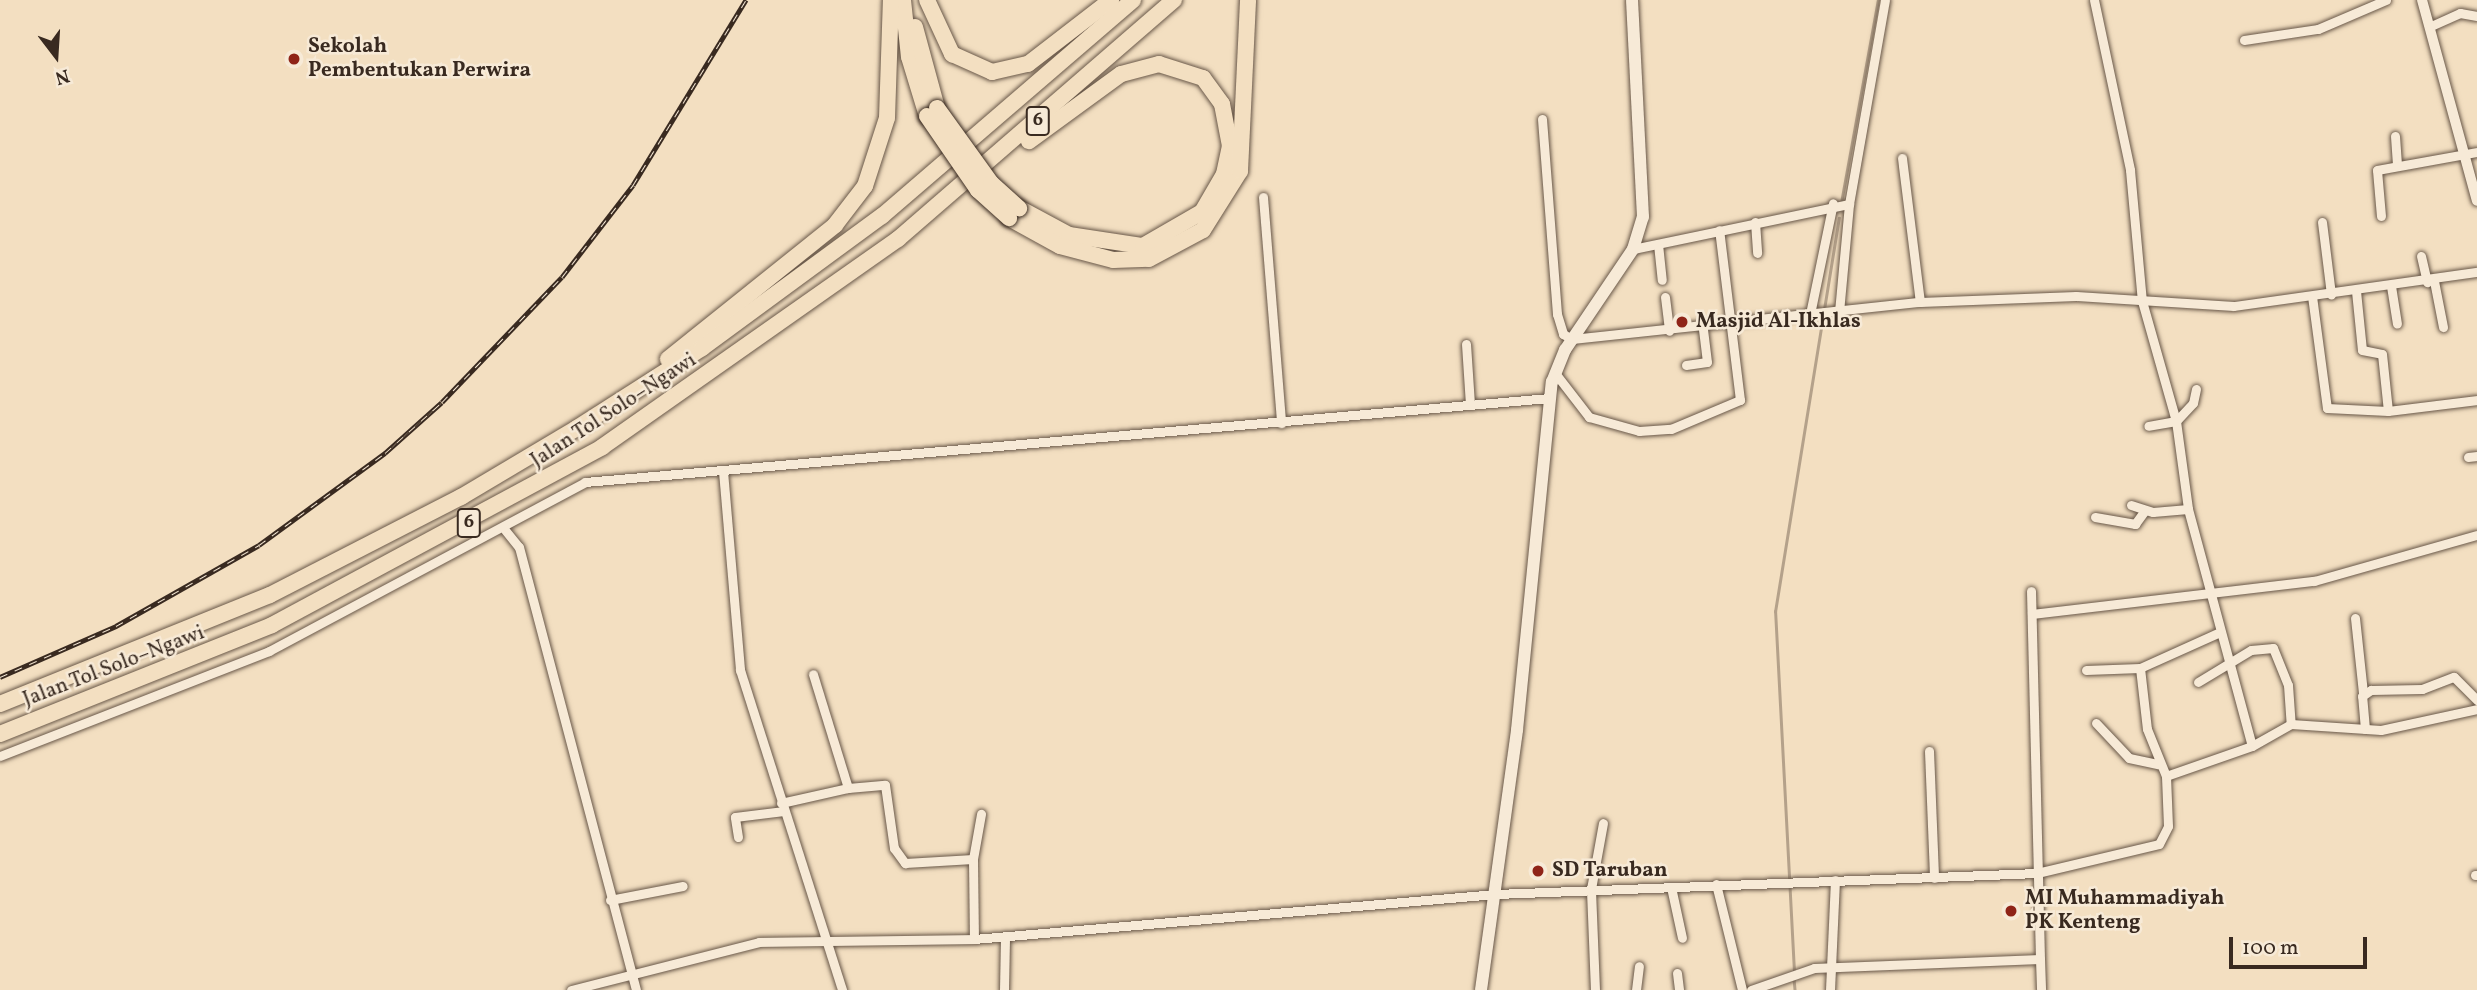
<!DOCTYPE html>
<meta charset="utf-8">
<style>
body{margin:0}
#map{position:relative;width:2477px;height:990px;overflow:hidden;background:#f3dfc1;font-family:Vollkorn,serif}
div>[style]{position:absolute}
.stream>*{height:2.5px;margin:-1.25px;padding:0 1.25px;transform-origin:1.25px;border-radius:1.25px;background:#b4a18a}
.roads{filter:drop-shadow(0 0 2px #685748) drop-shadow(0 0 2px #685748)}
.minor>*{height:9px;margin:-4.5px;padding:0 4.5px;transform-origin:4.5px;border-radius:4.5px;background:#f7ead7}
.tertiary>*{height:10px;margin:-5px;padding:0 5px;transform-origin:5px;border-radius:5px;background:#f7ead7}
.secondary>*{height:12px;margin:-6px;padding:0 6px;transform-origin:6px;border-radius:6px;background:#f7ead7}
.motorway>*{height:16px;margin:-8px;padding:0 8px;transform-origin:8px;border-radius:8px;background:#f3dfc1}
.rail>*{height:5px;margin-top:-2.5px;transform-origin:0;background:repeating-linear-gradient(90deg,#f7ead7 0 8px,#392a20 0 16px);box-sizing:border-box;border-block:2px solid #392a20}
.bridges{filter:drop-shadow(0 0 2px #392a20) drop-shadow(0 0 2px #392a20)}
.motorway-bridge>*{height:16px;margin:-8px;padding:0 8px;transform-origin:8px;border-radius:8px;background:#f3dfc1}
.dots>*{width:19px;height:19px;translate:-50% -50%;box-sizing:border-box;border:4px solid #f7ead7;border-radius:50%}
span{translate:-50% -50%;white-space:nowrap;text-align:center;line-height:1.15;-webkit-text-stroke:5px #f7ead7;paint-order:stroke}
.shield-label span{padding:2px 5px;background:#f7ead7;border:2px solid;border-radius:5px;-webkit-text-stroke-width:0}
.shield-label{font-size:19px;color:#392a20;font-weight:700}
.poi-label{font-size:21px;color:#392a20;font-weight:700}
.left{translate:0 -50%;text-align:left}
.street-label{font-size:21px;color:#392a20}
.north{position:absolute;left:21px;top:21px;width:70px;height:70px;-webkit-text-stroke:5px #f7ead7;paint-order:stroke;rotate:163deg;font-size:19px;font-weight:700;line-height:28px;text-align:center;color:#392a20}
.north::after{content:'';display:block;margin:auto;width:24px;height:32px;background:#392a20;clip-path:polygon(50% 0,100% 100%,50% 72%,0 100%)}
.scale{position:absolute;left:2229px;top:937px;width:138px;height:32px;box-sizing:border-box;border:4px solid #392a20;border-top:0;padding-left:9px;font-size:21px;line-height:24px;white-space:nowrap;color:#392a20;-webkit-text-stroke:5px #f7ead7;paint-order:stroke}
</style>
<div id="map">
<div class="stream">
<i style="left:1841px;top:203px;width:206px;rotate:-79.7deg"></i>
<i style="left:1794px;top:972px;width:361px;rotate:-93deg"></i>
<i style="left:1775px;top:612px;width:399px;rotate:-80.8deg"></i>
<i style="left:1794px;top:978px;width:12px;rotate:85deg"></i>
</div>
<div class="roads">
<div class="minor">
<i style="left:2094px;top:0;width:174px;rotate:78deg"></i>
<i style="left:2130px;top:170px;width:132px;rotate:84.8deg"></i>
<i style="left:2142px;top:301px;width:125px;rotate:74.2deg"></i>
<i style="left:2176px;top:421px;width:28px;rotate:170deg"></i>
<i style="left:2431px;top:26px;width:32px;rotate:-24deg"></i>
<i style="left:2460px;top:13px;width:17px;rotate:10deg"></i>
<i style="left:2244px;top:40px;width:75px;rotate:-8.5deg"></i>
<i style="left:2318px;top:29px;width:74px;rotate:-23.1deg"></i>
<i style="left:1542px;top:119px;width:196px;rotate:85.6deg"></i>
<i style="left:1557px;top:314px;width:21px;rotate:73deg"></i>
<i style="left:1563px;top:334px;width:10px;rotate:29deg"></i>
<i style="left:1572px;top:339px;width:350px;rotate:-6.1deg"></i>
<i style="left:1920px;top:302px;width:156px;rotate:-2.2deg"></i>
<i style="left:2076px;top:296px;width:158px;rotate:3.6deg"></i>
<i style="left:2234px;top:306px;width:245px;rotate:-8deg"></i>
<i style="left:2395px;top:136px;width:30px;rotate:86deg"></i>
<i style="left:1902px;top:158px;width:145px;rotate:82.9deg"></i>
<i style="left:1263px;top:197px;width:227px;rotate:85.4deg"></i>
<i style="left:2381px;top:216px;width:46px;rotate:-95deg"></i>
<i style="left:2377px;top:170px;width:102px;rotate:-10.2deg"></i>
<i style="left:1755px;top:222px;width:31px;rotate:86deg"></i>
<i style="left:2322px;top:222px;width:73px;rotate:82.9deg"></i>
<i style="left:1658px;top:244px;width:36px;rotate:84deg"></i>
<i style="left:1633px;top:249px;width:221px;rotate:-11.8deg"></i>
<i style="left:2421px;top:256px;width:27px;rotate:77deg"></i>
<i style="left:2434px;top:281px;width:47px;rotate:78.9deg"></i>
<i style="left:2391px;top:286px;width:38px;rotate:81deg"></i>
<i style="left:2356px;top:291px;width:59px;rotate:84.2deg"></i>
<i style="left:2362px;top:350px;width:20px;rotate:11deg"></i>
<i style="left:2382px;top:354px;width:57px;rotate:84deg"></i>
<i style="left:2388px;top:411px;width:90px;rotate:-7deg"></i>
<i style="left:2312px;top:296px;width:113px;rotate:82.4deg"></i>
<i style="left:2327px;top:408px;width:61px;rotate:2.8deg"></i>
<i style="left:1665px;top:297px;width:34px;rotate:83deg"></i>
<i style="left:1839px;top:312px;width:108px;rotate:-84.7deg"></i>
<i style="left:1849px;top:204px;width:207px;rotate:-80deg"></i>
<i style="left:1810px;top:314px;width:113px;rotate:-78.3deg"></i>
<i style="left:1466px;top:344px;width:61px;rotate:86.2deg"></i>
<i style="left:1686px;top:365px;width:21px;rotate:-8deg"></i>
<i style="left:1707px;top:362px;width:35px;rotate:-97deg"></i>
<i style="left:1555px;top:373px;width:56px;rotate:52.3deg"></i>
<i style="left:1589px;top:417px;width:52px;rotate:15.6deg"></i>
<i style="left:1639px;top:431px;width:32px;rotate:-4deg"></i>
<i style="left:1671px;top:429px;width:75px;rotate:-22.8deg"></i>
<i style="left:1740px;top:400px;width:171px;rotate:-97deg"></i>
<i style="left:2196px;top:389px;width:14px;rotate:102deg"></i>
<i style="left:2193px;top:403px;width:25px;rotate:133deg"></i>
<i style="left:2176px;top:421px;width:89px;rotate:82.2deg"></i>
<i style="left:2188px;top:509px;width:245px;rotate:74.9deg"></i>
<i style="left:2468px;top:457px;width:9px;rotate:-6deg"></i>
<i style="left:723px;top:471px;width:200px;rotate:85.1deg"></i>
<i style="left:740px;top:670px;width:336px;rotate:72.3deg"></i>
<i style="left:2131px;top:505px;width:23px;rotate:18deg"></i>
<i style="left:2153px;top:512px;width:35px;rotate:-5deg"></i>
<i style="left:2095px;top:517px;width:41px;rotate:9.9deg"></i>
<i style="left:2135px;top:524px;width:17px;rotate:-54deg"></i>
<i style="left:505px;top:530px;width:22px;rotate:51deg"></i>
<i style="left:519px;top:547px;width:458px;rotate:75.2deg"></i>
<i style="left:2032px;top:614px;width:284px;rotate:-6.7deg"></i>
<i style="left:2314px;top:581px;width:169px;rotate:-15.8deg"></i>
<i style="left:2355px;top:618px;width:75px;rotate:83.9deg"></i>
<i style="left:2140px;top:668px;width:61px;rotate:83.5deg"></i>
<i style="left:2147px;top:729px;width:51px;rotate:68deg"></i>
<i style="left:2086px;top:670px;width:54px;rotate:-2.1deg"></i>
<i style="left:2140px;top:668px;width:85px;rotate:-24.2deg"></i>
<i style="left:2198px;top:682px;width:62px;rotate:-31.1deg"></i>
<i style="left:2251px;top:650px;width:22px;rotate:-5deg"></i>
<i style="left:2273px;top:648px;width:40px;rotate:68deg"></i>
<i style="left:2288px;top:685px;width:39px;rotate:86deg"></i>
<i style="left:2096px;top:723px;width:48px;rotate:46.7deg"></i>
<i style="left:2129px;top:758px;width:30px;rotate:12deg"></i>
<i style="left:2365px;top:729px;width:33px;rotate:-95deg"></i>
<i style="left:2362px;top:696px;width:11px;rotate:-34deg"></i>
<i style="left:2371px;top:690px;width:51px;rotate:-1.1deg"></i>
<i style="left:2422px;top:689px;width:34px;rotate:-21deg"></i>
<i style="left:2454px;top:677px;width:33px;rotate:45deg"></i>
<i style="left:1929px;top:751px;width:127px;rotate:87.7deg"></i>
<i style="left:0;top:756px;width:289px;rotate:-21.3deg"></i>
<i style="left:269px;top:651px;width:358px;rotate:-28.1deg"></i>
<i style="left:585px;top:482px;width:968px;rotate:-4.98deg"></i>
<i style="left:848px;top:788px;width:37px;rotate:-5deg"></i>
<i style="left:885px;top:785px;width:64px;rotate:81.9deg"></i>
<i style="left:894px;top:848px;width:19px;rotate:54deg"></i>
<i style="left:905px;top:863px;width:68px;rotate:-3.4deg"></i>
<i style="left:973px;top:859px;width:46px;rotate:-79.9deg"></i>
<i style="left:781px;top:803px;width:69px;rotate:-12.6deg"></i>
<i style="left:848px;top:788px;width:119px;rotate:-107.1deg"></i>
<i style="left:738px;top:837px;width:20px;rotate:-99deg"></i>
<i style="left:735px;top:817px;width:49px;rotate:-7deg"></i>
<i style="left:973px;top:859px;width:80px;rotate:89.3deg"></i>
<i style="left:2475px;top:875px;width:2px"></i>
<i style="left:1716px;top:884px;width:109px;rotate:76.2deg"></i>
<i style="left:1671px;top:887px;width:52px;rotate:77.8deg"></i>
<i style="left:610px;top:900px;width:74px;rotate:-10.9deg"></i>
<i style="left:2040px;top:959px;width:31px;rotate:88deg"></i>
<i style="left:1677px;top:973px;width:17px;rotate:83deg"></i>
<i style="left:571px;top:990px;width:194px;rotate:-14.3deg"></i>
<i style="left:759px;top:942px;width:215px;rotate:-0.8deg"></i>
<i style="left:974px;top:939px;width:524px;rotate:-4.93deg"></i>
<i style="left:1496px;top:894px;width:541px;rotate:-2.22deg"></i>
<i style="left:2037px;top:873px;width:125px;rotate:-13.4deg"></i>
<i style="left:2159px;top:844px;width:20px;rotate:-63deg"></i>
<i style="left:2168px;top:826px;width:50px;rotate:-92.3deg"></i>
<i style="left:2166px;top:776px;width:91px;rotate:-19.2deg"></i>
<i style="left:2252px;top:746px;width:45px;rotate:-29.4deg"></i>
<i style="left:2291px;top:724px;width:90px;rotate:3.8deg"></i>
<i style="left:2381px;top:730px;width:98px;rotate:-12.3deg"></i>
<i style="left:1004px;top:990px;width:53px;rotate:-88.9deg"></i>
<i style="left:1595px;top:990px;width:101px;rotate:-92.3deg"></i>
<i style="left:1591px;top:889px;width:67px;rotate:-79.7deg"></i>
<i style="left:1636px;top:990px;width:24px;rotate:-83deg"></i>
<i style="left:1751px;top:990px;width:67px;rotate:-19.2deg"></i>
<i style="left:1814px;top:968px;width:226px;rotate:-2.3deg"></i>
<i style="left:2040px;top:959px;width:368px;rotate:-91.4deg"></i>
<i style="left:1830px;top:990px;width:110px;rotate:-87.4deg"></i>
</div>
<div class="tertiary">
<i style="left:2422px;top:0;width:208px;rotate:74.7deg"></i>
</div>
<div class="secondary">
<i style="left:1481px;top:990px;width:262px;rotate:-82.1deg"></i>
<i style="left:1517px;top:730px;width:350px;rotate:-84.3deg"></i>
<i style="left:1552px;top:382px;width:35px;rotate:-68deg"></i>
<i style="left:1565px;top:350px;width:122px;rotate:-56deg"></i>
<i style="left:1633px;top:249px;width:34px;rotate:-73deg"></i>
<i style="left:1643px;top:217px;width:217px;rotate:-92.9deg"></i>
</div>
<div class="motorway">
<i style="left:903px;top:0;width:57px;rotate:84deg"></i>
<i style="left:909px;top:57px;width:62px;rotate:73deg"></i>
<i style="left:927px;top:0;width:60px;rotate:65.2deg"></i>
<i style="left:952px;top:54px;width:44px;rotate:24.2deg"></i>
<i style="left:992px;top:72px;width:37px;rotate:-13deg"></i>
<i style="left:1028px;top:64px;width:105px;rotate:-37.6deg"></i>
<i style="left:915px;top:27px;width:84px;rotate:74.8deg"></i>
<i style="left:1019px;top:208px;width:57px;rotate:28.4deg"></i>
<i style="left:1069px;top:235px;width:75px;rotate:8.5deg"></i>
<i style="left:1143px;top:246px;width:68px;rotate:-30deg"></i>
<i style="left:1202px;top:212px;width:44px;rotate:-59.9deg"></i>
<i style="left:1224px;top:174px;width:29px;rotate:-78deg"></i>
<i style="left:1230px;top:146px;width:43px;rotate:-100.8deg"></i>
<i style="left:1222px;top:104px;width:32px;rotate:-126deg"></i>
<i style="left:1203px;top:78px;width:46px;rotate:-162.3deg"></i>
<i style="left:1159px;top:64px;width:39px;rotate:165deg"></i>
<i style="left:1121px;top:74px;width:114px;rotate:143.9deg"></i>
<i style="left:1009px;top:218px;width:58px;rotate:28.8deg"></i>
<i style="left:1060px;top:246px;width:55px;rotate:14.8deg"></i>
<i style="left:1113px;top:260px;width:36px;rotate:-2deg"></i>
<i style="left:1149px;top:259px;width:61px;rotate:-28.2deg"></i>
<i style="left:1203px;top:230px;width:70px;rotate:-57.9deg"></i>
<i style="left:1240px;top:171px;width:171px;rotate:-87.3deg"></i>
<i style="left:668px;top:359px;width:214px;rotate:-38.7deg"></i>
<i style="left:835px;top:225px;width:49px;rotate:-52.4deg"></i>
<i style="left:865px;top:186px;width:71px;rotate:-72.1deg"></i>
<i style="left:887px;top:118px;width:118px;rotate:-88.1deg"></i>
<i style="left:0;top:704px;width:291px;rotate:-22deg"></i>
<i style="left:270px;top:595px;width:215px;rotate:-27.2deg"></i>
<i style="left:461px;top:497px;width:135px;rotate:-30.7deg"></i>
<i style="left:577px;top:428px;width:148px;rotate:-32.6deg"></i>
<i style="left:702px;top:348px;width:223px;rotate:-36.3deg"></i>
<i style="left:882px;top:216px;width:331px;rotate:-40.7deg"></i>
<i style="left:0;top:734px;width:293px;rotate:-21.8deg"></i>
<i style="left:272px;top:625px;width:375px;rotate:-28.3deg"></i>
<i style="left:602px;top:447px;width:362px;rotate:-35.1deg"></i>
<i style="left:898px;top:239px;width:365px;rotate:-40.9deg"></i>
</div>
</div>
<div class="rail">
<i style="left:0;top:677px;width:127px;rotate:-23.7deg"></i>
<i style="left:116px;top:626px;width:164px;rotate:-29.5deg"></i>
<i style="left:259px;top:545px;width:156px;rotate:-36.1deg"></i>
<i style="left:385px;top:453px;width:76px;rotate:-41.8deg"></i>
<i style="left:442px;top:402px;width:173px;rotate:-46.2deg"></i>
<i style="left:562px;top:277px;width:116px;rotate:-52.3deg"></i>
<i style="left:633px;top:185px;width:217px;rotate:-58.6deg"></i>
</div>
<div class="bridges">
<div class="motorway-bridge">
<i style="left:937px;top:108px;width:92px;rotate:54.2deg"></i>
<i style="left:991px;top:183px;width:38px;rotate:42deg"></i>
<i style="left:927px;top:116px;width:90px;rotate:55.4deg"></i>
<i style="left:978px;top:190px;width:42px;rotate:42.1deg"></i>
</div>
</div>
<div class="dots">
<i style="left:294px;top:59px;background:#8f2418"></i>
<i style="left:1682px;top:322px;background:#8f2418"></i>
<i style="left:1538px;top:871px;background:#8f2418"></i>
<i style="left:2011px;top:911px;background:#8f2418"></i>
</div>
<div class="shield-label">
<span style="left:1038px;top:121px">6</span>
<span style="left:469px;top:523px">6</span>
</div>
<div class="poi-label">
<span class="left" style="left:308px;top:59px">Sekolah<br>Pembentukan Perwira</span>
<span class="left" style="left:1696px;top:322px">Masjid Al-Ikhlas</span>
<span class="left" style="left:1552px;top:871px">SD Taruban</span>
<span class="left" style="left:2025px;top:911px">MI Muhammadiyah<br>PK Kenteng</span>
</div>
<div class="street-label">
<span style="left:614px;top:411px;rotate:-33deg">Jalan Tol Solo–Ngawi</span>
<span style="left:114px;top:667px;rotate:-21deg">Jalan Tol Solo–Ngawi</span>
</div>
<div class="north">N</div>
<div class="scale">100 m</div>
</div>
